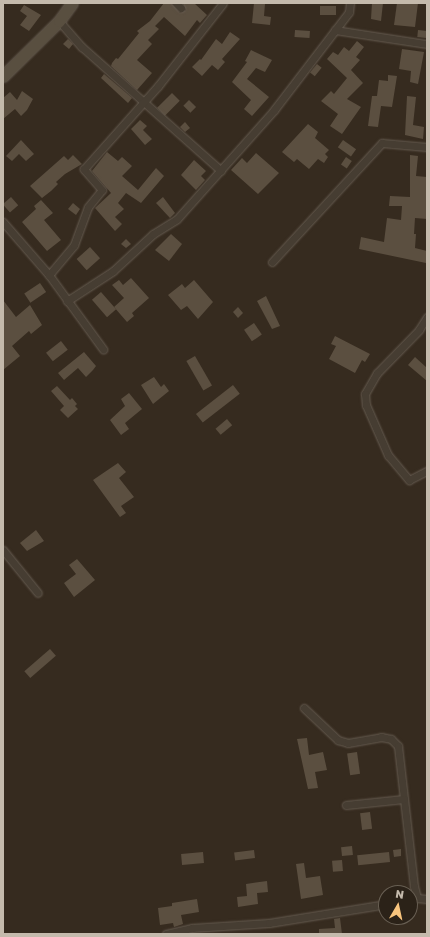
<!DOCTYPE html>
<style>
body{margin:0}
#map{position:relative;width:430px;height:937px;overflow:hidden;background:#362b1f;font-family:"Golos Text",sans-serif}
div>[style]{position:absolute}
.building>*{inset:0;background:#5b4f40;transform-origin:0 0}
.roads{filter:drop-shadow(0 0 1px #655b50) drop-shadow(0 0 1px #655b50)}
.street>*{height:7px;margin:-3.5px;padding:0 3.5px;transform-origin:3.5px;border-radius:3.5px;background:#463d32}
.secondary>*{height:11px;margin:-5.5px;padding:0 5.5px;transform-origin:5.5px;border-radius:5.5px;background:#594f40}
span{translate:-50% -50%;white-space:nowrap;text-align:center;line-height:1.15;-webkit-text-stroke:3px #2b2218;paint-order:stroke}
.frame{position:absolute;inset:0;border:4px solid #c4baac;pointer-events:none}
.north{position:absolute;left:378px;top:885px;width:40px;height:40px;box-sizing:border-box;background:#2b2218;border:1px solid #685f53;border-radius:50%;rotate:9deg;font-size:11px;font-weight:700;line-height:16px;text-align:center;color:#c4baac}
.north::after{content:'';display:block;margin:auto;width:14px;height:18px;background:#f8c47d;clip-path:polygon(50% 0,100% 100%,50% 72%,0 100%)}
</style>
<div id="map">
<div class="building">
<i style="clip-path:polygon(164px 3px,171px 3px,180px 13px,186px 10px,183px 3px,194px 3px,207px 15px,200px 23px,197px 20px,185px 36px,164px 17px,155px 26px,159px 29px,148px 40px,152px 44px,137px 60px,152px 73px,137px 90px,111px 66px,112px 63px,116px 58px,118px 59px,139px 33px,137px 31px,150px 21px)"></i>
<i style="clip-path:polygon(254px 3px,265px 4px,264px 16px,271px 17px,270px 25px,252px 23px)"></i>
<i style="clip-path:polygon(372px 3px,383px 3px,381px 21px,371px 19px)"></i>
<i style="clip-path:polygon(397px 3px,418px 3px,415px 27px,394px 25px)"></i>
<i style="clip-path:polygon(24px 5px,41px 15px,29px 31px,20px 25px,27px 16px,20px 11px)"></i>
<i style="left:320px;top:6px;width:16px;height:9px"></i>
<i style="left:295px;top:30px;width:15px;height:7px;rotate:4deg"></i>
<i style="left:418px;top:30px;width:9px;height:7px;rotate:6deg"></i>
<i style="clip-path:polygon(230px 32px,240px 39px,222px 59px,225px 62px,218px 70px,212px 65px,202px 76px,192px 67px,200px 59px,201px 60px,216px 39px,222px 44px)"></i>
<i style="clip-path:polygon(68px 39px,73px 44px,69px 49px,63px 44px)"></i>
<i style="clip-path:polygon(357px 41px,364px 47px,356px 57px,360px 60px,351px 70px,363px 83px,347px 99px,361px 107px,342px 134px,330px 126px,338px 114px,321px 101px,331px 91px,334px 94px,347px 78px,327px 59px,333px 52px,338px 55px,344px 47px,349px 51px)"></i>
<i style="clip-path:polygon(402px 49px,424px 52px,418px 84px,410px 82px,411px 71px,399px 69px)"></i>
<i style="clip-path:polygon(251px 50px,272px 60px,265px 72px,256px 68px,247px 79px,269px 97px,252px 116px,244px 109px,251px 100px,232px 82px,247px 62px,245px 61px)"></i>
<i style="left:317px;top:64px;width:6px;height:11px;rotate:39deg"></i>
<i style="clip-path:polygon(104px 74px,132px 98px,128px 103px,101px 78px)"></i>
<i style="clip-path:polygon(388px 75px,397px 76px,392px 107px,381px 106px,378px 127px,368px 126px,372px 96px,377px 96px,379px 80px,388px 81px)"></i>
<i style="clip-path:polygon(22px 91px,33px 99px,27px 110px,21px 116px,15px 109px,3px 119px,3px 98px,10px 92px,17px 100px)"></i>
<i style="left:172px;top:93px;width:11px;height:21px;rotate:45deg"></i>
<i style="clip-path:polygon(407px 96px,416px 97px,413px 125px,424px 127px,423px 139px,405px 135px)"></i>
<i style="left:189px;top:100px;width:10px;height:8px;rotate:45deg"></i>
<i style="clip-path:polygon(140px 120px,147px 126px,143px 130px,152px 139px,145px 145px,131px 129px)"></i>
<i style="clip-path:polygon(185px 122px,190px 128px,185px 132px,180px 127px)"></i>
<i style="clip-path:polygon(308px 124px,318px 132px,315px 138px,329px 150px,325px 154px,328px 157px,324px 163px,318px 159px,309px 169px,297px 159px,294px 162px,282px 152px)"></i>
<i style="clip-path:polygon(21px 140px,34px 154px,26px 161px,19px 154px,12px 161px,6px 156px)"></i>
<i style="left:343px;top:140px;width:16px;height:9px;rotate:35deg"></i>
<i style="clip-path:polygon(107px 152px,118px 161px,122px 157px,132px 166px,122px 176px,138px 190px,156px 168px,164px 176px,141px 203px,126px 193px,118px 203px,124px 209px,115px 217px,122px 224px,115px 231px,95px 208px,111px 193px,92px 171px)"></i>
<i style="clip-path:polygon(256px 153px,279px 173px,258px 194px,231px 170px,242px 158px,247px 163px)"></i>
<i style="clip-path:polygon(73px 155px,82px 164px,65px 174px,56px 182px,58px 184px,51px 191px,42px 198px,30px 186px,64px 156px,68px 160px)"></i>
<i style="clip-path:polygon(410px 155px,418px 156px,416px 176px,427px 177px,427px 219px,415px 218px,414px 234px,416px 234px,415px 248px,427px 251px,426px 263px,359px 249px,361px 237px,384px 242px,387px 218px,401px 220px,402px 206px,389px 206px,390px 196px,410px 197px)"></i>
<i style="left:346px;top:157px;width:7px;height:9px;rotate:34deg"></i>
<i style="clip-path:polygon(194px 160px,206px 171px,201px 176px,205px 180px,196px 190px,181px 175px)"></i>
<i style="left:11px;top:197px;width:11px;height:11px;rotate:49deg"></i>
<i style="clip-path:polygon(163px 197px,175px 213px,170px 218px,156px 203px)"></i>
<i style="clip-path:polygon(41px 200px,53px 213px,44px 220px,61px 240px,47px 251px,22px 222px,36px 209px,34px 206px)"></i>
<i style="clip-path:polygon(73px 203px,80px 209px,76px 215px,68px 209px)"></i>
<i style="clip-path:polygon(171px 234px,182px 244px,169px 261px,155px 250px)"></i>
<i style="clip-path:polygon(126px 239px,131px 244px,126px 248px,121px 244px)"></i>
<i style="left:90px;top:247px;width:15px;height:18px;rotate:48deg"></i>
<i style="clip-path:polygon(131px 278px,149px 298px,132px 313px,134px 316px,127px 322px,114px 307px,124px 298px,112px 285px,119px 280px,123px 285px)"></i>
<i style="clip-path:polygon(194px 280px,213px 302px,198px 319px,187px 306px,181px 310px,168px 295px,182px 284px,185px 288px)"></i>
<i style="left:40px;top:283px;width:11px;height:19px;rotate:56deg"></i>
<i style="left:101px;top:292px;width:23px;height:12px;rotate:49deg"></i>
<i style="clip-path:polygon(266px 296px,280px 326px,272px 329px,257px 301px)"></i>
<i style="clip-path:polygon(3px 300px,16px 317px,30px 305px,42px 325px,31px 334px,29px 331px,12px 346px,20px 356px,3px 370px)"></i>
<i style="clip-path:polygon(238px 307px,243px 313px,238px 318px,233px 312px)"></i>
<i style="left:254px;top:323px;width:14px;height:12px;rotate:56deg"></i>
<i style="clip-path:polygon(335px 336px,370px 354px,365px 362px,362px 360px,355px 373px,329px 359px,336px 346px,331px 344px)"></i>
<i style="left:61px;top:341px;width:11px;height:19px;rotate:52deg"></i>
<i style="clip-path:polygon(84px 352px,96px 366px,93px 370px,86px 377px,78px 368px,64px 380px,58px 373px)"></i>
<i style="left:195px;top:356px;width:34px;height:10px;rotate:60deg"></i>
<i style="clip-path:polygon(415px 357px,427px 368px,427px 381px,408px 365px)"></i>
<i style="clip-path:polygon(154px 377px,161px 387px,164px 384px,169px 391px,153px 404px,141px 385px)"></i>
<i style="left:233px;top:385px;width:11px;height:47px;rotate:52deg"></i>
<i style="clip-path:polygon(57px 386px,70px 400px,72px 398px,77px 404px,75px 406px,78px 409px,68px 418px,60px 410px,64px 406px,51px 391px)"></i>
<i style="clip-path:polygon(129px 393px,142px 409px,125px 423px,129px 429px,121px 435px,110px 420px,125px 406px,121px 399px)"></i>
<i style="left:227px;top:419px;width:8px;height:15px;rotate:50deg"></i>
<i style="clip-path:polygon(118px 463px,126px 472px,119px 478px,134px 497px,121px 506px,126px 513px,120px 517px,93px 480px)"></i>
<i style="clip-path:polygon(36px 530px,44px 541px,27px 551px,20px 543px)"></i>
<i style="clip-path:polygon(77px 559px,95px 580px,74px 597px,64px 583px,76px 574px,69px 565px)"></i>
<i style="left:50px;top:649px;width:9px;height:34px;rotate:49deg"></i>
<i style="clip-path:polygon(307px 738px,309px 755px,323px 752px,327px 770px,315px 772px,318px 788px,308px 789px,297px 739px)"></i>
<i style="left:357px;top:752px;width:22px;height:10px;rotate:82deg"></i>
<i style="left:370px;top:812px;width:17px;height:10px;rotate:83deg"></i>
<i style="left:352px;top:846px;width:9px;height:11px;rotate:84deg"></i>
<i style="clip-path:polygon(401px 849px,401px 856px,394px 857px,393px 850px)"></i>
<i style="left:254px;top:850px;width:8px;height:20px;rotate:83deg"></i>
<i style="left:203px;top:852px;width:11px;height:22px;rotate:85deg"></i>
<i style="left:389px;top:852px;width:10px;height:32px;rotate:84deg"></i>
<i style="left:342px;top:860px;width:11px;height:10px;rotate:85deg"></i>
<i style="clip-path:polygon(304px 863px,306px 878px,320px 876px,323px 895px,301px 899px,296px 864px)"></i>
<i style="clip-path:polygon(267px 881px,268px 892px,257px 893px,258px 904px,238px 907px,237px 897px,247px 896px,246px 884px)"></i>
<i style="clip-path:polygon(197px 899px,199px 912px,181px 915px,183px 924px,174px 927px,173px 923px,160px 925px,158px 908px,172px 906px,172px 903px)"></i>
<i style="clip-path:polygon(340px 918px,342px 934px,319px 934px,319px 929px,335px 928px,334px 919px)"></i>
</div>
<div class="roads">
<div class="street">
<i style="left:176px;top:3px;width:7px;rotate:45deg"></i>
<i style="left:59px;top:21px;width:35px;rotate:49deg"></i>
<i style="left:82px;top:47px;width:186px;rotate:41.7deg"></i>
<i style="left:335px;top:30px;width:93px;rotate:8.7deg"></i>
<i style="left:3px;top:222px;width:70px;rotate:49deg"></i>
<i style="left:49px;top:275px;width:92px;rotate:53.9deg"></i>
<i style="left:272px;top:262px;width:162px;rotate:-47.3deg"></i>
<i style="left:382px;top:143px;width:45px;rotate:5.1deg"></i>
<i style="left:49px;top:275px;width:39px;rotate:-50deg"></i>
<i style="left:74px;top:245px;width:40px;rotate:-69.8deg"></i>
<i style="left:88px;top:207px;width:22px;rotate:-51deg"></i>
<i style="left:102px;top:190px;width:28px;rotate:-131deg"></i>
<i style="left:84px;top:169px;width:111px;rotate:-48.3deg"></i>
<i style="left:158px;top:86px;width:105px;rotate:-51.9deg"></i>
<i style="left:67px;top:301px;width:55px;rotate:-33.1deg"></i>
<i style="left:113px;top:271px;width:54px;rotate:-42.8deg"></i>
<i style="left:153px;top:234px;width:28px;rotate:-32deg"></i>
<i style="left:177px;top:219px;width:146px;rotate:-48.3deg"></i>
<i style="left:274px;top:110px;width:123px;rotate:-52.6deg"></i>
<i style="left:349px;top:12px;width:9px;rotate:-84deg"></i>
<i style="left:427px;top:317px;width:15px;rotate:122deg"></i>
<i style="left:419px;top:330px;width:60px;rotate:134.3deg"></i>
<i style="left:377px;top:373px;width:24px;rotate:120deg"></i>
<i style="left:365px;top:394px;width:11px;rotate:85deg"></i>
<i style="left:366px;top:405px;width:55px;rotate:66.3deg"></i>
<i style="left:388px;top:455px;width:33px;rotate:50deg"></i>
<i style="left:409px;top:480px;width:20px;rotate:-27deg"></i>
<i style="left:3px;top:550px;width:55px;rotate:50.9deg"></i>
<i style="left:304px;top:708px;width:47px;rotate:43.3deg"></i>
<i style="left:338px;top:740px;width:10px;rotate:17deg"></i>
<i style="left:348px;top:743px;width:34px;rotate:-10deg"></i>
<i style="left:381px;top:737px;width:10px;rotate:11deg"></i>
<i style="left:391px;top:739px;width:10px;rotate:45deg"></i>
<i style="left:398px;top:746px;width:141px;rotate:83.5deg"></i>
<i style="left:414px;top:886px;width:12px;rotate:76deg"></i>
<i style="left:417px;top:898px;width:10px;rotate:6deg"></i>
<i style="left:346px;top:805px;width:58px;rotate:-5.9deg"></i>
<i style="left:166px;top:934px;width:27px;rotate:-13deg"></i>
<i style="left:192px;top:928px;width:77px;rotate:-3.7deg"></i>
<i style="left:269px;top:923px;width:119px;rotate:-9.2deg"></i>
</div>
<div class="secondary">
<i style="left:3px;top:76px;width:78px;rotate:-44.5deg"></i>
<i style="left:59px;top:21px;width:22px;rotate:-54deg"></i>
</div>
</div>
<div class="frame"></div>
<div class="north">N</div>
</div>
